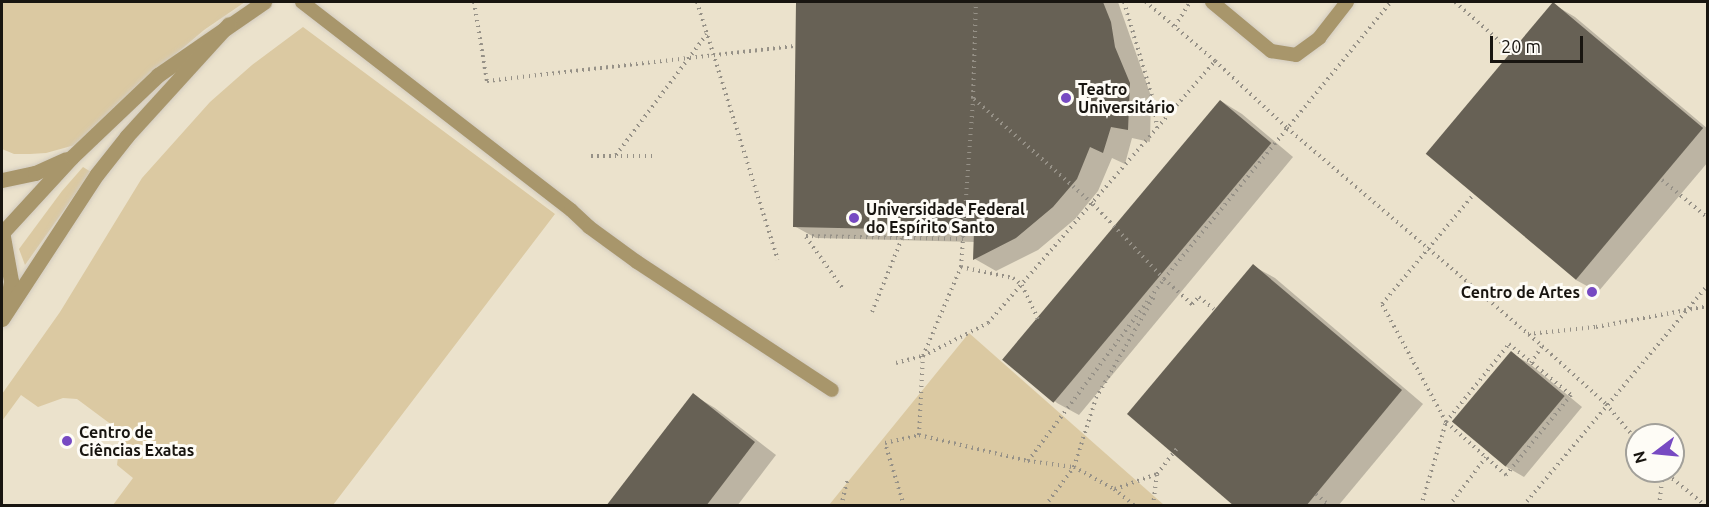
<!DOCTYPE html>
<meta charset="utf-8">
<style>
body{margin:0}
#map{position:relative;width:1709px;height:507px;overflow:hidden;background:#f5eee0;font-family:Ubuntu,sans-serif}
div>[style]{position:absolute}
.built>*{inset:0;background:#ebe2cc}
.green>*{inset:0;background:#dbc9a2}
.shadow>*{inset:0;background:#0003}
.building>*{inset:0;background:#676155;transform-origin:0 0}
.path>*{height:4px;margin-top:-2px;transform-origin:0;background:repeating-linear-gradient(90deg,#969187 0 1.5px,transparent 0 6px)}
.roads{filter:drop-shadow(0 0 2px #d2cbbf) drop-shadow(0 0 2px #d2cbbf)}
.service>*{height:14px;margin:-7px;padding:0 7px;transform-origin:7px;border-radius:7px;background:#a8966b}
.minor>*{height:15px;margin:-7.5px;padding:0 7.5px;transform-origin:7.5px;border-radius:7.5px;background:#a8966b}
.dots>*{width:16px;height:16px;translate:-50% -50%;box-sizing:border-box;border:3px solid #fefcf6;border-radius:50%}
span{translate:-50% -50%;white-space:nowrap;text-align:center;line-height:1.15;-webkit-text-stroke:6px #fefcf6;paint-order:stroke}
.poi-label{font-size:16px;color:#181510;font-weight:700}
.left{translate:0 -50%;text-align:left}
.right{translate:-100% -50%;text-align:right}
.frame{position:absolute;inset:0;border:3px solid #181510;pointer-events:none}
.north{position:absolute;left:1625px;top:423px;width:60px;height:60px;box-sizing:border-box;background:#fefcf6;border:2px solid #a2a09a;border-radius:50%;rotate:254deg;font-size:16px;font-weight:700;line-height:24px;text-align:center;color:#181510}
.north::after{content:'';display:block;margin:auto;width:21px;height:27px;background:#774ac2;clip-path:polygon(50% 0,100% 100%,50% 72%,0 100%)}
.scale{position:absolute;left:1490px;top:36px;width:93px;height:27px;box-sizing:border-box;border:3px solid #181510;border-top:0;padding-left:8px;font-size:18px;line-height:21px;white-space:nowrap;color:#181510;-webkit-text-stroke:4px #fefcf6;paint-order:stroke}
</style>
<div id="map">
<div class="built">
<i style="clip-path:polygon(evenodd,2px 2px,1707px 2px,1707px 505px,2px 505px,2px 2px,1637px 435px,1673px 435px,1673px 471px,1637px 471px,1637px 435px)"></i>
</div>
<div class="green">
<i style="clip-path:polygon(2px 2px,245px 2px,204px 30px,164px 64px,75px 145px,46px 153px,30px 154px,14px 154px,2px 149px)"></i>
<i style="clip-path:polygon(303px 27px,555px 214px,333px 505px,113px 505px,133px 478px,117px 465px,120px 440px,116px 428px,77px 399px,63px 398px,38px 407px,21px 395px,2px 421px,2px 394px,60px 312px,142px 178px,210px 102px,252px 65px)"></i>
<i style="clip-path:polygon(83px 167px,91px 172px,25px 265px,19px 249px,62px 191px)"></i>
<i style="clip-path:polygon(969px 333px,1164px 505px,829px 505px)"></i>
</div>
<div class="shadow">
<i style="clip-path:polygon(798px 2px,971px 2px,969px 119px,989px 119px,995px 2px,1118px 2px,1151px 96px,1150px 142px,1132px 138px,1125px 164px,1112px 158px,1098px 191px,1075px 219px,1038px 250px,996px 271px,975px 259px,975px 242px,816px 238px,794px 226px)"></i>
<i style="clip-path:polygon(1553px 4px,1575px 17px,1708px 129px,1708px 162px,1598px 292px,1576px 280px)"></i>
<i style="clip-path:polygon(1221px 101px,1242px 114px,1293px 157px,1079px 415px,1057px 403px,1006px 360px)"></i>
<i style="clip-path:polygon(1253px 266px,1275px 278px,1423px 404px,1338px 506px,1236px 506px)"></i>
<i style="clip-path:polygon(1511px 353px,1530px 364px,1582px 407px,1524px 477px,1505px 466px)"></i>
<i style="clip-path:polygon(693px 395px,715px 408px,776px 455px,737px 506px,608px 506px)"></i>
</div>
<div class="building">
<i style="clip-path:polygon(796px 2px,1103px 2px,1111px 22px,1115px 47px,1130px 83px,1128px 130px,1111px 127px,1103px 153px,1090px 147px,1077px 179px,1053px 207px,1016px 238px,973px 260px,974px 231px,793px 227px)"></i>
<i style="left:1553px;top:2px;width:196px;height:198px;rotate:40deg"></i>
<i style="left:1220px;top:100px;width:67px;height:339px;rotate:40deg"></i>
<i style="clip-path:polygon(1253px 264px,1402px 390px,1306px 506px,1234px 506px,1127px 414px)"></i>
<i style="left:1511px;top:351px;width:70px;height:92px;rotate:40deg"></i>
<i style="clip-path:polygon(693px 393px,755px 442px,706px 506px,606px 506px)"></i>
</div>
<div class="path">
<i style="left:474px;top:2px;width:80px;rotate:80.7deg"></i>
<i style="left:487px;top:81px;width:311px;rotate:-6.5deg"></i>
<i style="left:697px;top:2px;width:270px;rotate:72.6deg"></i>
<i style="left:1124px;top:2px;width:105px;rotate:73.5deg"></i>
<i style="left:1154px;top:103px;width:25px;rotate:83deg"></i>
<i style="left:1157px;top:128px;width:89px;rotate:-49.1deg"></i>
<i style="left:1215px;top:61px;width:91px;rotate:-139.5deg"></i>
<i style="left:1455px;top:2px;width:74px;rotate:41.2deg"></i>
<i style="left:1175px;top:26px;width:26px;rotate:-58deg"></i>
<i style="left:1215px;top:61px;width:98px;rotate:42.9deg"></i>
<i style="left:1287px;top:128px;width:335px;rotate:40.5deg"></i>
<i style="left:1542px;top:346px;width:86px;rotate:42.2deg"></i>
<i style="left:1606px;top:404px;width:48px;rotate:50deg"></i>
<i style="left:974px;top:99px;width:159px;rotate:41.4deg"></i>
<i style="left:1093px;top:204px;width:103px;rotate:46.6deg"></i>
<i style="left:1164px;top:279px;width:38px;rotate:42deg"></i>
<i style="left:1192px;top:304px;width:10px;rotate:-45deg"></i>
<i style="left:1199px;top:297px;width:19px;rotate:39deg"></i>
<i style="left:616px;top:155px;width:151px;rotate:-53.1deg"></i>
<i style="left:591px;top:156px;width:64px"></i>
<i style="left:1662px;top:180px;width:60px;rotate:39.6deg"></i>
<i style="left:806px;top:236px;width:158px;rotate:1.1deg"></i>
<i style="left:806px;top:237px;width:65px;rotate:54.4deg"></i>
<i style="left:961px;top:267px;width:53px;rotate:11.9deg"></i>
<i style="left:1013px;top:278px;width:11px;rotate:38deg"></i>
<i style="left:1022px;top:285px;width:38px;rotate:65deg"></i>
<i style="left:872px;top:312px;width:80px;rotate:-67.9deg"></i>
<i style="left:1528px;top:334px;width:68px;rotate:-5.9deg"></i>
<i style="left:1596px;top:327px;width:114px;rotate:-10.6deg"></i>
<i style="left:1509px;top:344px;width:80px;rotate:39.4deg"></i>
<i style="left:1571px;top:395px;width:103px;rotate:129.1deg"></i>
<i style="left:1506px;top:475px;width:80px;rotate:-138.5deg"></i>
<i style="left:1446px;top:422px;width:100px;rotate:-51.1deg"></i>
<i style="left:896px;top:363px;width:28px;rotate:-15deg"></i>
<i style="left:923px;top:356px;width:73px;rotate:-26.9deg"></i>
<i style="left:988px;top:323px;width:258px;rotate:-49.1deg"></i>
<i style="left:1531px;top:363px;width:20px;rotate:-57deg"></i>
<i style="left:919px;top:435px;width:79px;rotate:-87.1deg"></i>
<i style="left:923px;top:356px;width:97px;rotate:-66.9deg"></i>
<i style="left:961px;top:267px;width:169px;rotate:-85.9deg"></i>
<i style="left:973px;top:98px;width:96px;rotate:-88.2deg"></i>
<i style="left:1028px;top:461px;width:227px;rotate:-53.2deg"></i>
<i style="left:1164px;top:279px;width:358px;rotate:-50.7deg"></i>
<i style="left:1663px;top:471px;width:55px;rotate:39.1deg"></i>
<i style="left:1115px;top:489px;width:45px;rotate:-19.7deg"></i>
<i style="left:1157px;top:474px;width:33px;rotate:-52deg"></i>
<i style="left:1316px;top:494px;width:18px;rotate:41deg"></i>
<i style="left:841px;top:506px;width:29px;rotate:-76deg"></i>
<i style="left:904px;top:506px;width:66px;rotate:-106.8deg"></i>
<i style="left:885px;top:443px;width:35px;rotate:-13deg"></i>
<i style="left:919px;top:435px;width:112px;rotate:13.4deg"></i>
<i style="left:1028px;top:461px;width:46px;rotate:7.4deg"></i>
<i style="left:1074px;top:467px;width:46px;rotate:28.8deg"></i>
<i style="left:1114px;top:489px;width:27px;rotate:39deg"></i>
<i style="left:1045px;top:506px;width:49px;rotate:-53.4deg"></i>
<i style="left:1074px;top:467px;width:72px;rotate:-72.3deg"></i>
<i style="left:1096px;top:398px;width:119px;rotate:-60.2deg"></i>
<i style="left:1153px;top:506px;width:32px;rotate:-83deg"></i>
<i style="left:1421px;top:506px;width:88px;rotate:-73.4deg"></i>
<i style="left:1446px;top:422px;width:134px;rotate:-118.5deg"></i>
<i style="left:1382px;top:304px;width:143px;rotate:-50.1deg"></i>
<i style="left:1449px;top:506px;width:61px;rotate:-52.9deg"></i>
<i style="left:1523px;top:506px;width:288px;rotate:-50.1deg"></i>
<i style="left:1659px;top:506px;width:34px;rotate:-83deg"></i>
</div>
<div class="roads">
<div class="service">
<i style="left:302px;top:2px;width:340px;rotate:37.7deg"></i>
<i style="left:571px;top:210px;width:25px;rotate:43deg"></i>
<i style="left:589px;top:227px;width:59px;rotate:36.1deg"></i>
<i style="left:637px;top:262px;width:233px;rotate:33.3deg"></i>
<i style="left:1212px;top:2px;width:77px;rotate:39.7deg"></i>
<i style="left:1271px;top:51px;width:25px;rotate:9deg"></i>
<i style="left:1296px;top:55px;width:29px;rotate:-36deg"></i>
<i style="left:1319px;top:38px;width:46px;rotate:-52.1deg"></i>
</div>
<div class="minor">
<i style="left:2px;top:180px;width:34px;rotate:-12deg"></i>
<i style="left:35px;top:173px;width:34px;rotate:-24deg"></i>
<i style="left:2px;top:231px;width:51px;rotate:79.8deg"></i>
<i style="left:11px;top:281px;width:24px;rotate:99deg"></i>
<i style="left:2px;top:233px;width:103px;rotate:-47.4deg"></i>
<i style="left:72px;top:157px;width:119px;rotate:-43.6deg"></i>
<i style="left:158px;top:75px;width:129px;rotate:-34.6deg"></i>
<i style="left:2px;top:319px;width:173px;rotate:-56.8deg"></i>
<i style="left:97px;top:174px;width:48px;rotate:-51.7deg"></i>
<i style="left:127px;top:136px;width:151px;rotate:-47.7deg"></i>
</div>
</div>
<div class="dots">
<i style="left:1066px;top:98px;background:#774ac2"></i>
<i style="left:854px;top:218px;background:#774ac2"></i>
<i style="left:1592px;top:292px;background:#774ac2"></i>
<i style="left:67px;top:441px;background:#774ac2"></i>
</div>
<div class="poi-label">
<span class="left" style="left:1078px;top:98px">Teatro<br>Universitário</span>
<span class="left" style="left:866px;top:218px">Universidade Federal<br>do Espírito Santo</span>
<span class="right" style="left:1580px;top:292px">Centro de Artes</span>
<span class="left" style="left:79px;top:441px">Centro de<br>Ciências Exatas</span>
</div>
<div class="frame"></div>
<div class="north">N</div>
<div class="scale">20 m</div>
</div>
